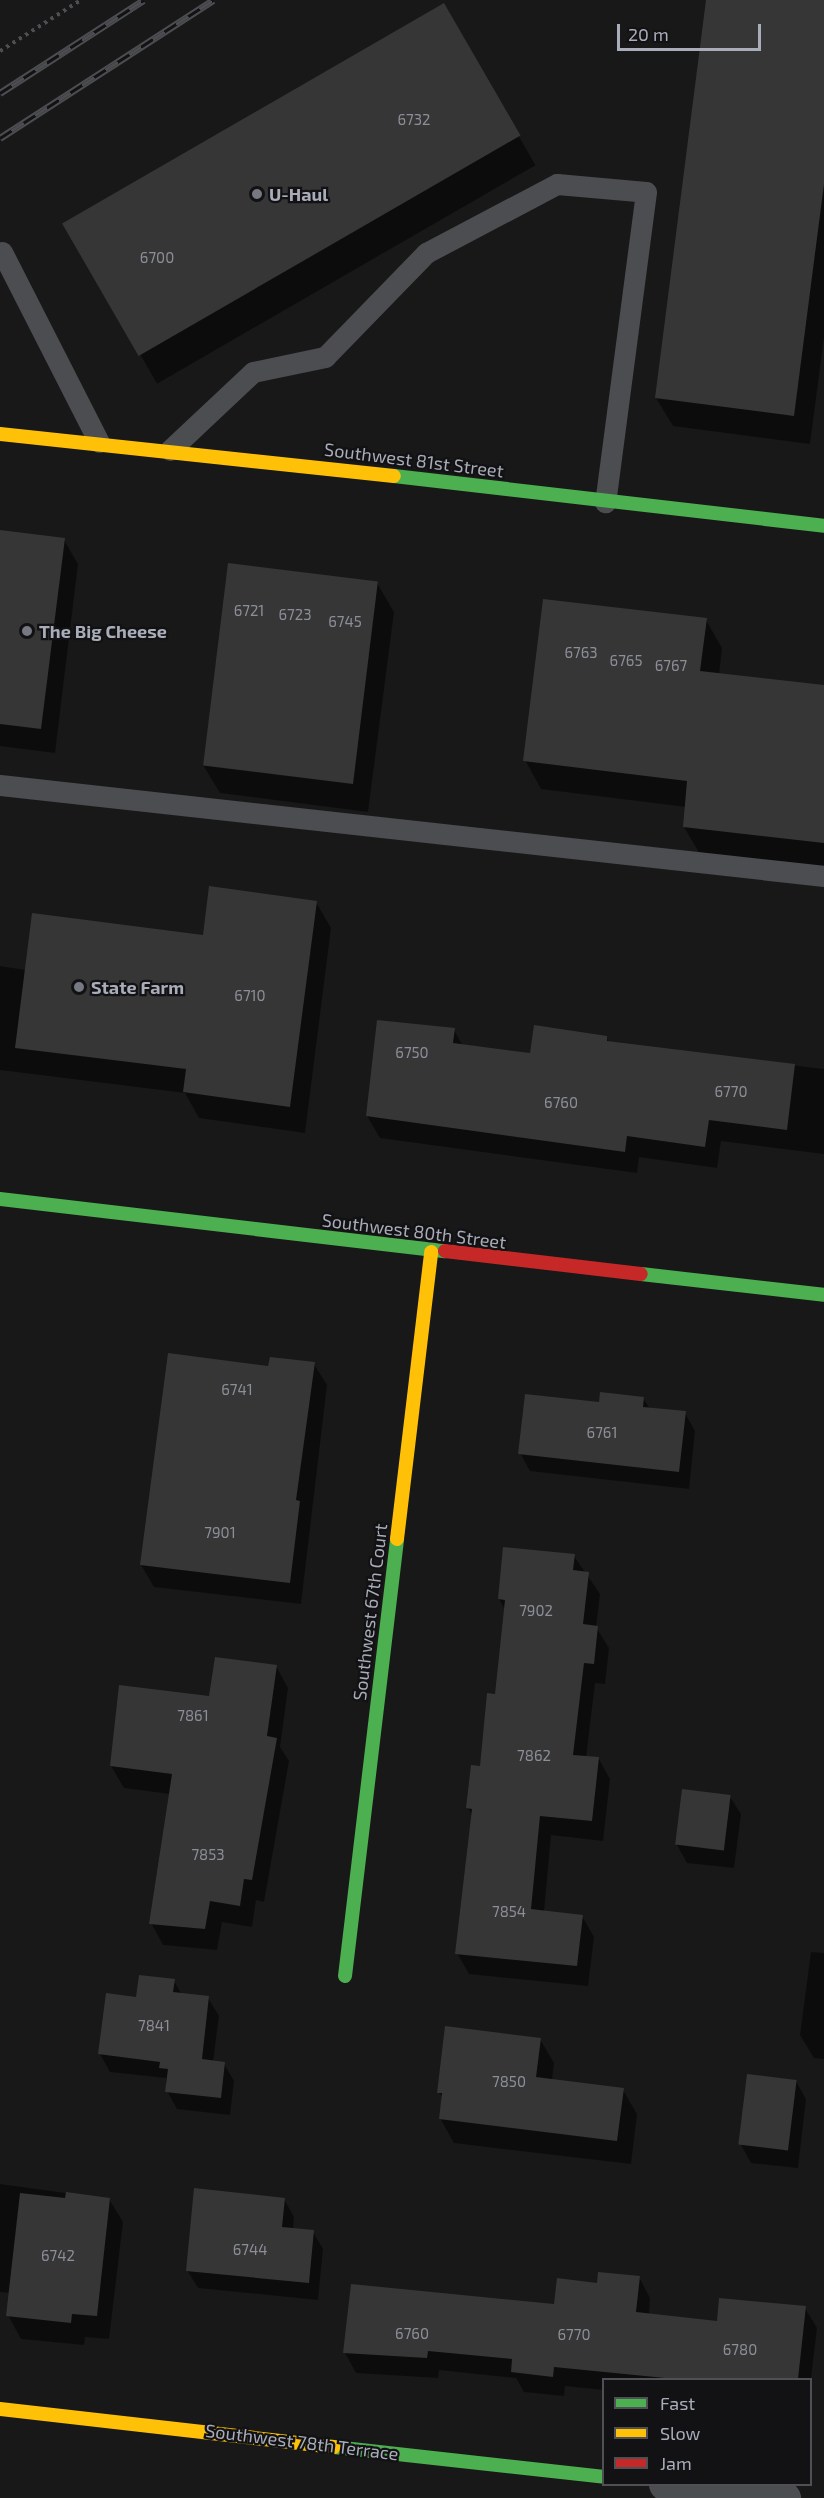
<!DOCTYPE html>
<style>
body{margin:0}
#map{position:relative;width:824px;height:2498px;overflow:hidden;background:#181818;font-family:"Exo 2",sans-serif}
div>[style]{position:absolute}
.shadow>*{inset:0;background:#0007;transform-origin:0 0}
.building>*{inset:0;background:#363637;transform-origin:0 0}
.path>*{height:4px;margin-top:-2px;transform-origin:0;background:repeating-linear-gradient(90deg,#4e4f53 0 3px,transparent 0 7.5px)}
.lane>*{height:21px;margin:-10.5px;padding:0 10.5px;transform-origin:10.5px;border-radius:10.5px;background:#4c4d51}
.street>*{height:33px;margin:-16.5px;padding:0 16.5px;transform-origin:16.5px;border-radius:16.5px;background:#4c4d51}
.fast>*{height:14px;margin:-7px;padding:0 7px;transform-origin:7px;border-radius:7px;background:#4caf50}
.slow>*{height:14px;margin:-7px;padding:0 7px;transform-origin:7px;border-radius:7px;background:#ffc107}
.jam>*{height:14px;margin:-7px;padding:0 7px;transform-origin:7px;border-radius:7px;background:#c62828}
.rail>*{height:7px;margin-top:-3.5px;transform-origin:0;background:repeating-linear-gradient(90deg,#121214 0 14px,#4c4d50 0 28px);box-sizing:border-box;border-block:2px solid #4c4d50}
.dots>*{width:16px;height:16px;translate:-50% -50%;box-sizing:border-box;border:3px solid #121214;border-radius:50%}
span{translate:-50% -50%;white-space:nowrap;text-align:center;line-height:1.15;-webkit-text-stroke:4.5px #121214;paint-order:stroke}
.number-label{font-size:15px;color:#8c8f98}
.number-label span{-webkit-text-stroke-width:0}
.poi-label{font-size:18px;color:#a9adb9;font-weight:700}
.left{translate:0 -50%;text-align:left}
.street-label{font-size:18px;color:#a9adb9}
.legend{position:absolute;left:602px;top:2378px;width:210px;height:108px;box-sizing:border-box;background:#121214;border:2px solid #4e5056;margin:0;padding:8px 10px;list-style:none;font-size:18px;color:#a9adb9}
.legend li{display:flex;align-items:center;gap:12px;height:30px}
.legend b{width:30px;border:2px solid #4e5056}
.scale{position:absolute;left:617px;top:24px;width:144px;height:27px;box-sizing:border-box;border:3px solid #a9adb9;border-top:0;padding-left:8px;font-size:18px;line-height:21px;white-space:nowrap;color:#a9adb9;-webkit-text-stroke:4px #121214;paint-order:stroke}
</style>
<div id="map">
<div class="shadow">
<i style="clip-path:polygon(707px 0,824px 0,824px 337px,810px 444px,673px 426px,656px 398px)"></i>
<i style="left:443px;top:5px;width:185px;height:437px;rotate:60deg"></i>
<i style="clip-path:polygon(0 532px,64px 540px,78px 564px,55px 753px,0 746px)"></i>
<i style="clip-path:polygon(377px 583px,394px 612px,368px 812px,220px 793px,203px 765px)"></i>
<i style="clip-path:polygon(706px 620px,722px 648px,719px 675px,824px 686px,824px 869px,701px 856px,684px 827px,686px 807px,541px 789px,525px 760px)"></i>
<i style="clip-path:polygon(316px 902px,331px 928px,305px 1133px,199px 1118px,185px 1093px,0 1070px,0 966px,26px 970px,204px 937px)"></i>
<i style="clip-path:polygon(454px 1030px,463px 1046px,531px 1055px,606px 1037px,610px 1043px,824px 1069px,824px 1154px,721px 1141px,717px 1168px,639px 1157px,637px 1173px,380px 1138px,367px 1116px)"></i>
<i style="clip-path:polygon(314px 1364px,327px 1385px,301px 1604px,154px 1587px,141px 1565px,269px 1368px)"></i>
<i style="clip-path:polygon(643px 1398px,650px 1409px,685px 1413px,695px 1431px,689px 1489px,530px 1471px,520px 1453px)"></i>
<i style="clip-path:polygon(574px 1556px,600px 1594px,596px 1627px,609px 1648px,605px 1684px,595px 1683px,586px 1758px,599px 1759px,610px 1779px,603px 1841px,551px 1835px,544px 1912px,582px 1916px,594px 1937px,588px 1986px,469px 1974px,457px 1953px,473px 1817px,468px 1808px,481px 1767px,496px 1696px,505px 1610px,499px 1599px)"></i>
<i style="clip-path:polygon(276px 1666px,288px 1688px,280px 1747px,289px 1761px,264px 1902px,256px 1900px,252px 1927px,222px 1922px,217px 1950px,163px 1945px,151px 1923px,170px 1794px,124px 1788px,111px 1766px,211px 1698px)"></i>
<i style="clip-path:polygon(730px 1797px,741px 1814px,734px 1868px,687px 1863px,677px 1845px)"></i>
<i style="clip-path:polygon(811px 1952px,824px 1953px,824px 2059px,814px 2058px,800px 2035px)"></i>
<i style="clip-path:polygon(174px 1981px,182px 1995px,208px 1998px,219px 2016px,213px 2062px,224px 2064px,234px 2081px,230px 2115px,177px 2109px,167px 2091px,166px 2078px,110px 2072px,100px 2054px,137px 1999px)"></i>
<i style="clip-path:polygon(540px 2039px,554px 2063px,552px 2080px,623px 2090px,637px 2114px,631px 2164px,454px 2143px,440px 2118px,443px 2099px,439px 2092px)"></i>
<i style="clip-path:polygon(796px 2081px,806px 2099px,798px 2168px,751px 2163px,741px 2145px)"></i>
<i style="clip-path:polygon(0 2184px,109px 2199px,123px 2222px,109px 2339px,85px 2337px,84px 2345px,21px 2339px,8px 2315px,10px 2293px,0 2292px)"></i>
<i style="clip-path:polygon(284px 2199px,294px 2217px,293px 2229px,313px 2232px,323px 2249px,318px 2300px,198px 2288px,187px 2270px)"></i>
<i style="clip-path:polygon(639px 2277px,650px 2298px,649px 2314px,718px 2322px,805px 2308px,817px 2328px,810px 2386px,810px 2380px,604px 2380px,604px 2390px,565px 2386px,564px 2396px,524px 2392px,516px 2378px,439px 2370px,438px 2378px,356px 2373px,345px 2353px,555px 2305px,598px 2285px)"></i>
</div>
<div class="building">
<i style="clip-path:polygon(706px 0,824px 0,824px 184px,794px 416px,655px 398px)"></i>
<i style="left:444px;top:3px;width:153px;height:441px;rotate:60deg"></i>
<i style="clip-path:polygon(0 530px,65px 538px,41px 729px,0 724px)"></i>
<i style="left:228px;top:563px;width:151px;height:204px;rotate:7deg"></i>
<i style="clip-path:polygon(543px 599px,707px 618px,700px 671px,824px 685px,824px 843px,683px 827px,687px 781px,523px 761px)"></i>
<i style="clip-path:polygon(209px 886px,317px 901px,290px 1107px,183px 1092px,186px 1069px,15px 1048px,32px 913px,203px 935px)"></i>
<i style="clip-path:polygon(377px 1020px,455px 1028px,453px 1043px,530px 1053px,534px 1025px,607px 1036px,607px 1041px,795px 1064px,787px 1130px,709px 1120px,705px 1147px,627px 1136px,625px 1152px,366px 1116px)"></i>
<i style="clip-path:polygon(168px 1353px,268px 1366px,270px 1357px,315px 1362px,296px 1500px,300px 1501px,290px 1583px,140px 1565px)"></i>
<i style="clip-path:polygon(600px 1392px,644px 1397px,643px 1407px,686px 1411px,679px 1472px,518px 1454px,525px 1394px,599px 1402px)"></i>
<i style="clip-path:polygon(503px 1547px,575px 1554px,573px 1570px,589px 1572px,583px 1624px,598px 1626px,594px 1664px,584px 1663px,573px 1755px,599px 1757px,592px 1821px,540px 1816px,531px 1909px,583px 1915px,577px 1966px,455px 1954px,472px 1809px,466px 1808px,471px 1765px,480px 1766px,487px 1693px,495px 1694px,505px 1600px,498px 1599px)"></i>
<i style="clip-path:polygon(215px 1657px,277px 1665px,267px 1736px,277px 1738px,252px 1880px,244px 1879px,240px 1906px,210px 1901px,205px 1929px,149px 1924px,172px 1774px,110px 1766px,119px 1685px,209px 1696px)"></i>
<i style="left:682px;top:1789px;width:49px;height:56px;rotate:7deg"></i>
<i style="clip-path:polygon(139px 1975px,175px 1979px,173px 1992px,209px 1996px,202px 2059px,225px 2062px,221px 2098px,165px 2092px,168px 2069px,159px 2068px,160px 2062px,98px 2054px,106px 1993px,136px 1997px)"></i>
<i style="clip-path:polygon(445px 2026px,541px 2038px,536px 2077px,624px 2088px,617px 2141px,439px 2119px,442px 2093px,437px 2093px)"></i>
<i style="left:747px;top:2074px;width:50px;height:71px;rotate:7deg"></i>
<i style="clip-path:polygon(194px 2188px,285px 2198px,282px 2227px,314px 2230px,309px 2283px,186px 2271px)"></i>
<i style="clip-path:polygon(66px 2192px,110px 2198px,97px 2316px,72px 2314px,71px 2323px,6px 2316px,20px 2193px,65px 2198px)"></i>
<i style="clip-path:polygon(598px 2272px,640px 2276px,636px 2312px,717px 2321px,719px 2298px,806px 2306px,798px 2379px,675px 2379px,554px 2367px,553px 2377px,511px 2372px,512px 2359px,428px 2351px,427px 2358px,343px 2353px,351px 2284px,554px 2304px,557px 2278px,597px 2283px)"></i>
</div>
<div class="path">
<i style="left:0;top:51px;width:96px;rotate:-32.2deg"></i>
</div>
<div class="lane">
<i style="left:2px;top:252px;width:213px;rotate:63deg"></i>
<i style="left:170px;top:450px;width:114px;rotate:-43.2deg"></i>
<i style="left:253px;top:372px;width:74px;rotate:-11.8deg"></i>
<i style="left:325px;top:357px;width:145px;rotate:-45.8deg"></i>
<i style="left:426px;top:253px;width:148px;rotate:-27.8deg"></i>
<i style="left:557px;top:184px;width:89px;rotate:5.1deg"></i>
<i style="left:646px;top:192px;width:313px;rotate:97.5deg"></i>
<i style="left:0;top:785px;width:829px;rotate:6.3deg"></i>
</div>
<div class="street">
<i style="left:665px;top:2484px;width:120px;rotate:6.7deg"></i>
</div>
<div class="fast">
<i style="left:394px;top:476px;width:433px;rotate:6.6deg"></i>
<i style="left:0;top:1199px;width:448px;rotate:6.7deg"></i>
<i style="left:641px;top:1274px;width:184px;rotate:6.5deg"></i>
<i style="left:345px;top:1976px;width:440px;rotate:-83.2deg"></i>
<i style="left:334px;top:2447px;width:272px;rotate:6.3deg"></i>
</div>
<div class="slow">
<i style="left:0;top:434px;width:396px;rotate:6.1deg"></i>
<i style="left:397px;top:1539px;width:289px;rotate:-83.2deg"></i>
<i style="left:0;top:2409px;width:336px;rotate:6.5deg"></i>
</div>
<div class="jam">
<i style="left:445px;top:1251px;width:197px;rotate:6.7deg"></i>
</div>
<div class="rail">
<i style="left:0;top:93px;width:171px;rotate:-32.9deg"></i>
<i style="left:0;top:138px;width:254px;rotate:-32.9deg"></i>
</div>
<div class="dots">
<i style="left:257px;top:194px;background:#767981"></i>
<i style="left:27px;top:631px;background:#767981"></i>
<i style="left:79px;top:987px;background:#767981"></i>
</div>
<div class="number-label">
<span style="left:414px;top:120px">6732</span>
<span style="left:157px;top:258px">6700</span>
<span style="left:249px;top:611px">6721</span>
<span style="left:295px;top:615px">6723</span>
<span style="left:345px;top:622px">6745</span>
<span style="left:581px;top:653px">6763</span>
<span style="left:626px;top:661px">6765</span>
<span style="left:671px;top:666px">6767</span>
<span style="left:250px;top:996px">6710</span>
<span style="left:412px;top:1053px">6750</span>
<span style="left:731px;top:1092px">6770</span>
<span style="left:561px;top:1103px">6760</span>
<span style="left:237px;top:1390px">6741</span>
<span style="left:602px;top:1433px">6761</span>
<span style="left:220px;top:1533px">7901</span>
<span style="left:536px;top:1611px">7902</span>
<span style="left:193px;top:1716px">7861</span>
<span style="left:534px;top:1756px">7862</span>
<span style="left:208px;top:1855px">7853</span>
<span style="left:509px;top:1912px">7854</span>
<span style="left:154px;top:2026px">7841</span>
<span style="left:509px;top:2082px">7850</span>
<span style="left:250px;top:2250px">6744</span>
<span style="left:58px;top:2256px">6742</span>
<span style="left:412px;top:2334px">6760</span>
<span style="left:574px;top:2335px">6770</span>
<span style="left:740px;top:2350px">6780</span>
</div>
<div class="poi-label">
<span class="left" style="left:269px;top:194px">U-Haul</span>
<span class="left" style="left:39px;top:631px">The Big Cheese</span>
<span class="left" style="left:91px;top:987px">State Farm</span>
</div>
<div class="street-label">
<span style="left:414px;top:460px;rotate:7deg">Southwest 81st Street</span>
<span style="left:414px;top:1231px;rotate:7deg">Southwest 80th Street</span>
<span style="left:370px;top:1612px;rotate:-83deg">Southwest 67th Court</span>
<span style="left:302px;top:2442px;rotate:7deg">Southwest 78th Terrace</span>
</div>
<ul class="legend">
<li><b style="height:8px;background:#4caf50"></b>Fast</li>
<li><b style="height:8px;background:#ffc107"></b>Slow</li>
<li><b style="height:8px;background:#c62828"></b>Jam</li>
</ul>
<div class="scale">20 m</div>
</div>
